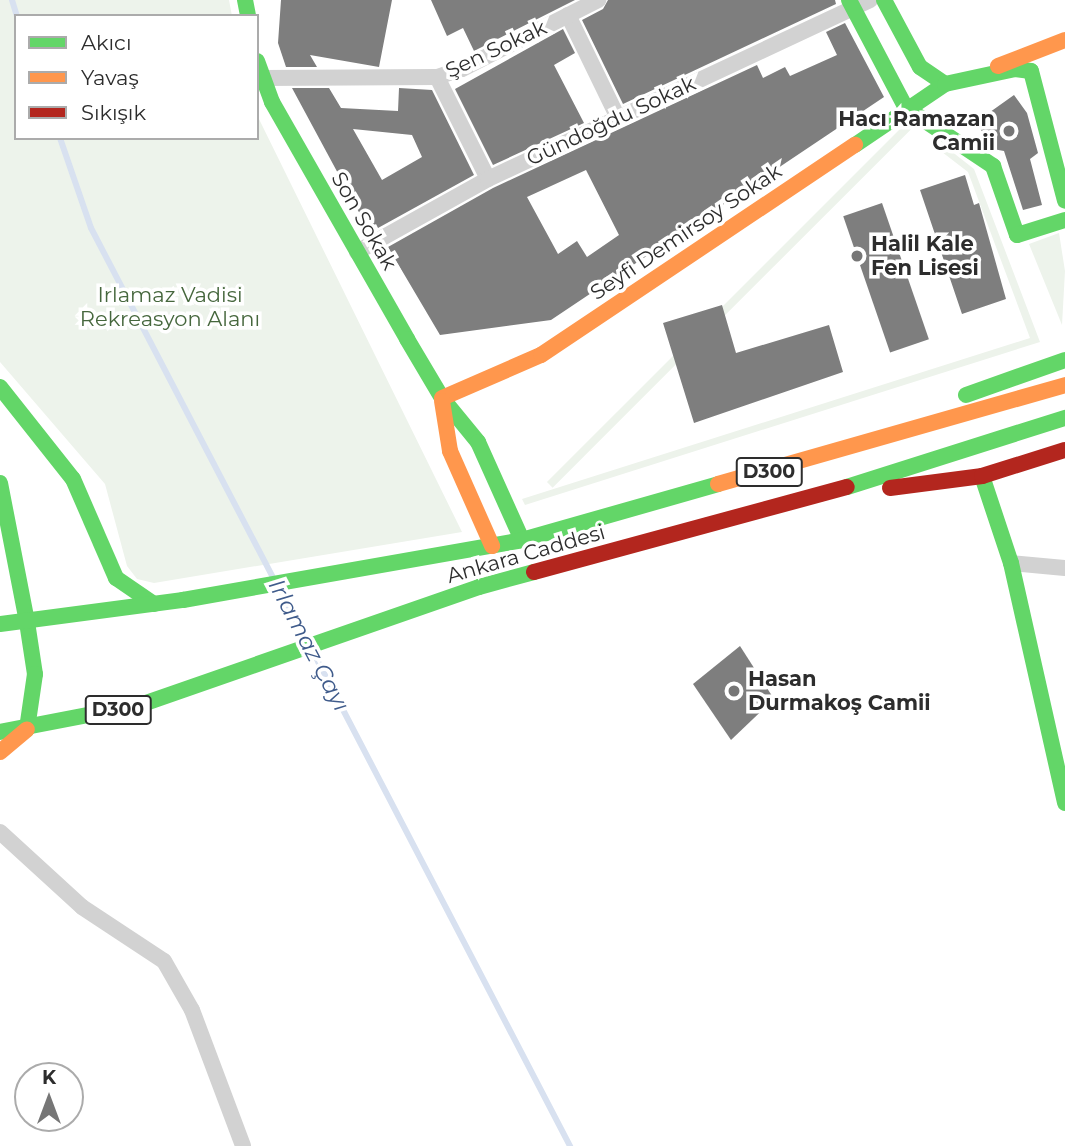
<!DOCTYPE html>
<meta charset="utf-8">
<style>
body{margin:0}
#map{position:relative;width:1065px;height:1146px;overflow:hidden;background:#fff;font-family:Montserrat,sans-serif}
div>[style]{position:absolute}
.green>*{inset:0;background:#edf3eb;transform-origin:0 0}
.stream>*{height:6px;margin:-3px;padding:0 3px;transform-origin:3px;border-radius:3px;background:#d8e1f0}
.building>*{inset:0;background:#7e7e7e;transform-origin:0 0}
.street>*{height:16px;margin:-8px;padding:0 8px;transform-origin:8px;border-radius:8px;background:#d2d2d2}
.fast>*{height:16px;margin:-8px;padding:0 8px;transform-origin:8px;border-radius:8px;background:#63d668}
.slow>*{height:16px;margin:-8px;padding:0 8px;transform-origin:8px;border-radius:8px;background:#ff974d}
.jam>*{height:16px;margin:-8px;padding:0 8px;transform-origin:8px;border-radius:8px;background:#b3261e}
.dots>*{width:19px;height:19px;translate:-50% -50%;box-sizing:border-box;border:4px solid #fff;border-radius:50%}
span{translate:-50% -50%;white-space:nowrap;text-align:center;line-height:1.15;-webkit-text-stroke:7px #fff;paint-order:stroke}
.shield-label span{padding:2px 5px;background:#fff;border:2px solid;border-radius:5px;-webkit-text-stroke-width:0}
.shield-label{font-size:19px;color:#2d2d2d;font-weight:700}
.street-label{font-size:21px;color:#2d2d2d}
.poi-label{font-size:21px;color:#2d2d2d;font-weight:700}
.right{translate:-100% -50%;text-align:right}
.left{translate:0 -50%;text-align:left}
.park-label{font-size:21px;color:#46673d}
.water-label{font-size:23px;color:#3f5b8b;font-style:italic}
.legend{position:absolute;left:14px;top:14px;width:245px;height:126px;box-sizing:border-box;background:#fff;border:2px solid #ababab;margin:0;padding:9px 12px;list-style:none;font-size:21px;color:#2d2d2d}
.legend li{display:flex;align-items:center;gap:14px;height:35px}
.legend b{width:35px;border:2px solid #ababab}
.north{position:absolute;left:14px;top:1062px;width:70px;height:70px;box-sizing:border-box;background:#fff;border:2px solid #ababab;border-radius:50%;rotate:0deg;font-size:19px;font-weight:700;line-height:28px;text-align:center;color:#2d2d2d}
.north::after{content:'';display:block;margin:auto;width:24px;height:32px;background:#767676;clip-path:polygon(50% 0,100% 100%,50% 72%,0 100%)}
</style>
<div id="map">
<div class="green">
<i style="clip-path:polygon(0 0,229px 0,232px 16px,16px 16px,16px 138px,257px 138px,257px 115px,462px 532px,154px 583px,137px 579px,127px 566px,105px 484px,0 362px)"></i>
<i style="left:909px;top:120px;width:8px;height:512px;rotate:45deg"></i>
<i style="clip-path:polygon(946px 147px,974px 169px,1040px 342px,525px 505px,522px 499px,1030px 338px,968px 172px,942px 152px)"></i>
<i style="clip-path:polygon(1059px 233px,1065px 271px,1062px 325px,1029px 244px)"></i>
</div>
<div class="stream">
<i style="left:12px;top:0;width:17px;rotate:73deg"></i>
<i style="left:60px;top:138px;width:95px;rotate:71deg"></i>
<i style="left:91px;top:228px;width:394px;rotate:62.5deg"></i>
<i style="left:281px;top:592px;width:53px;rotate:62.9deg"></i>
<i style="left:314px;top:654px;width:555px;rotate:62.51deg"></i>
</div>
<div class="building">
<i style="clip-path:polygon(281px 0,392px 0,379px 67px,310px 55px,317px 67px,286px 67px,278px 43px)"></i>
<i style="clip-path:polygon(431px 0,575px 0,474px 51px,463px 28px,447px 36px)"></i>
<i style="clip-path:polygon(608px 0,835px 0,836px 4px,623px 104px,582px 20px,603px 9px)"></i>
<i style="clip-path:polygon(evenodd,845px 23px,884px 97px,551px 320px,440px 335px,388px 247px,493px 188px,757px 65px,763px 78px,785px 67px,790px 76px,837px 55px,826px 32px,845px 23px,586px 170px,619px 235px,587px 257px,577px 241px,558px 254px,527px 197px,586px 170px)"></i>
<i style="clip-path:polygon(563px 29px,575px 53px,554px 65px,584px 123px,493px 165px,455px 89px)"></i>
<i style="clip-path:polygon(evenodd,292px 88px,329px 88px,341px 108px,398px 111px,399px 88px,432px 90px,474px 175px,378px 228px,376px 224px,368px 229px,292px 88px,353px 129px,412px 135px,422px 157px,382px 180px,353px 129px)"></i>
<i style="clip-path:polygon(1014px 95px,1027px 113px,1038px 153px,1030px 159px,1042px 205px,1023px 210px,1004px 151px,993px 149px,976px 122px)"></i>
<i style="clip-path:polygon(965px 175px,974px 205px,979px 203px,1006px 299px,962px 314px,920px 190px)"></i>
<i style="left:882px;top:203px;width:144px;height:41px;rotate:71deg"></i>
<i style="clip-path:polygon(722px 305px,736px 353px,829px 325px,843px 372px,694px 423px,663px 323px)"></i>
<i style="clip-path:polygon(740px 646px,774px 699px,731px 740px,693px 684px)"></i>
</div>
<div class="street">
<i style="left:568px;top:15px;width:114px;rotate:64.1deg"></i>
<i style="left:437px;top:77px;width:114px;rotate:63.4deg"></i>
<i style="left:263px;top:78px;width:174px;rotate:-0.3deg"></i>
<i style="left:437px;top:77px;width:26px;rotate:-18deg"></i>
<i style="left:462px;top:69px;width:153px;rotate:-26.9deg"></i>
<i style="left:357px;top:252px;width:150px;rotate:-29.1deg"></i>
<i style="left:488px;top:179px;width:422px;rotate:-25.1deg"></i>
<i style="left:1011px;top:563px;width:54px;rotate:5.3deg"></i>
<i style="left:0;top:832px;width:111px;rotate:42.4deg"></i>
<i style="left:82px;top:907px;width:98px;rotate:33.4deg"></i>
<i style="left:164px;top:961px;width:56px;rotate:60.3deg"></i>
<i style="left:192px;top:1010px;width:145px;rotate:69.4deg"></i>
</div>
<div class="fast">
<i style="left:245px;top:0;width:16px;rotate:79deg"></i>
<i style="left:849px;top:0;width:122px;rotate:62.2deg"></i>
<i style="left:906px;top:108px;width:105px;rotate:33.7deg"></i>
<i style="left:993px;top:166px;width:73px;rotate:70.8deg"></i>
<i style="left:1017px;top:235px;width:50px;rotate:-17.4deg"></i>
<i style="left:884px;top:0;width:76px;rotate:61.8deg"></i>
<i style="left:920px;top:67px;width:30px;rotate:34deg"></i>
<i style="left:257px;top:61px;width:44px;rotate:69.9deg"></i>
<i style="left:272px;top:102px;width:273px;rotate:60.3deg"></i>
<i style="left:407px;top:339px;width:69px;rotate:59.3deg"></i>
<i style="left:442px;top:398px;width:57px;rotate:50.7deg"></i>
<i style="left:478px;top:442px;width:107px;rotate:65.8deg"></i>
<i style="left:855px;top:145px;width:109px;rotate:-34.1deg"></i>
<i style="left:945px;top:84px;width:72px;rotate:-12.1deg"></i>
<i style="left:1015px;top:69px;width:16px;rotate:7deg"></i>
<i style="left:1031px;top:71px;width:134px;rotate:75.3deg"></i>
<i style="left:0;top:387px;width:117px;rotate:51.6deg"></i>
<i style="left:73px;top:479px;width:108px;rotate:66.5deg"></i>
<i style="left:116px;top:578px;width:46px;rotate:34.4deg"></i>
<i style="left:966px;top:395px;width:105px;rotate:-19.5deg"></i>
<i style="left:982px;top:476px;width:92px;rotate:71.6deg"></i>
<i style="left:1011px;top:563px;width:246px;rotate:77.3deg"></i>
<i style="left:0;top:483px;width:142px;rotate:79deg"></i>
<i style="left:847px;top:487px;width:229px;rotate:-17.6deg"></i>
<i style="left:27px;top:622px;width:53px;rotate:81.3deg"></i>
<i style="left:35px;top:674px;width:56px;rotate:98.3deg"></i>
<i style="left:0;top:624px;width:185px;rotate:-7.5deg"></i>
<i style="left:183px;top:600px;width:344px;rotate:-10deg"></i>
<i style="left:522px;top:540px;width:204px;rotate:-15.9deg"></i>
<i style="left:0;top:732px;width:143px;rotate:-10.9deg"></i>
<i style="left:140px;top:705px;width:359px;rotate:-19.2deg"></i>
<i style="left:479px;top:587px;width:57px;rotate:-15.3deg"></i>
</div>
<div class="slow">
<i style="left:998px;top:66px;width:72px;rotate:-21.2deg"></i>
<i style="left:442px;top:398px;width:108px;rotate:-23.5deg"></i>
<i style="left:541px;top:355px;width:378px;rotate:-33.8deg"></i>
<i style="left:442px;top:401px;width:51px;rotate:80.9deg"></i>
<i style="left:450px;top:451px;width:104px;rotate:66.1deg"></i>
<i style="left:718px;top:484px;width:361px;rotate:-15.9deg"></i>
<i style="left:0;top:752px;width:35px;rotate:-40deg"></i>
</div>
<div class="jam">
<i style="left:890px;top:488px;width:93px;rotate:-7.4deg"></i>
<i style="left:982px;top:476px;width:87px;rotate:-17.4deg"></i>
<i style="left:534px;top:572px;width:324px;rotate:-15.2deg"></i>
</div>
<div class="dots">
<i style="left:1009px;top:131px;background:#767676"></i>
<i style="left:857px;top:256px;background:#767676"></i>
<i style="left:734px;top:691px;background:#767676"></i>
</div>
<div class="shield-label">
<span style="left:769px;top:472px">D300</span>
<span style="left:118px;top:710px">D300</span>
</div>
<div class="street-label">
<span style="left:496px;top:49px;rotate:-25deg">Şen Sokak</span>
<span style="left:611px;top:121px;rotate:-25deg">Gündoğdu Sokak</span>
<span style="left:364px;top:221px;rotate:60deg">Son Sokak</span>
<span style="left:686px;top:232px;rotate:-34deg">Seyfi Demirsoy Sokak</span>
<span style="left:526px;top:554px;rotate:-16deg">Ankara Caddesi</span>
</div>
<div class="poi-label">
<span class="right" style="left:995px;top:131px">Hacı Ramazan<br>Camii</span>
<span class="left" style="left:871px;top:256px">Halil Kale<br>Fen Lisesi</span>
<span class="left" style="left:748px;top:691px">Hasan<br>Durmakoş Camii</span>
</div>
<div class="park-label">
<span style="left:170px;top:307px">Irlamaz Vadisi<br>Rekreasyon Alanı</span>
</div>
<div class="water-label">
<span style="left:309px;top:645px;rotate:62deg">Irlamaz Çayı</span>
</div>
<ul class="legend">
<li><b style="height:9px;background:#63d668"></b>Akıcı</li>
<li><b style="height:9px;background:#ff974d"></b>Yavaş</li>
<li><b style="height:9px;background:#b3261e"></b>Sıkışık</li>
</ul>
<div class="north">K</div>
</div>
